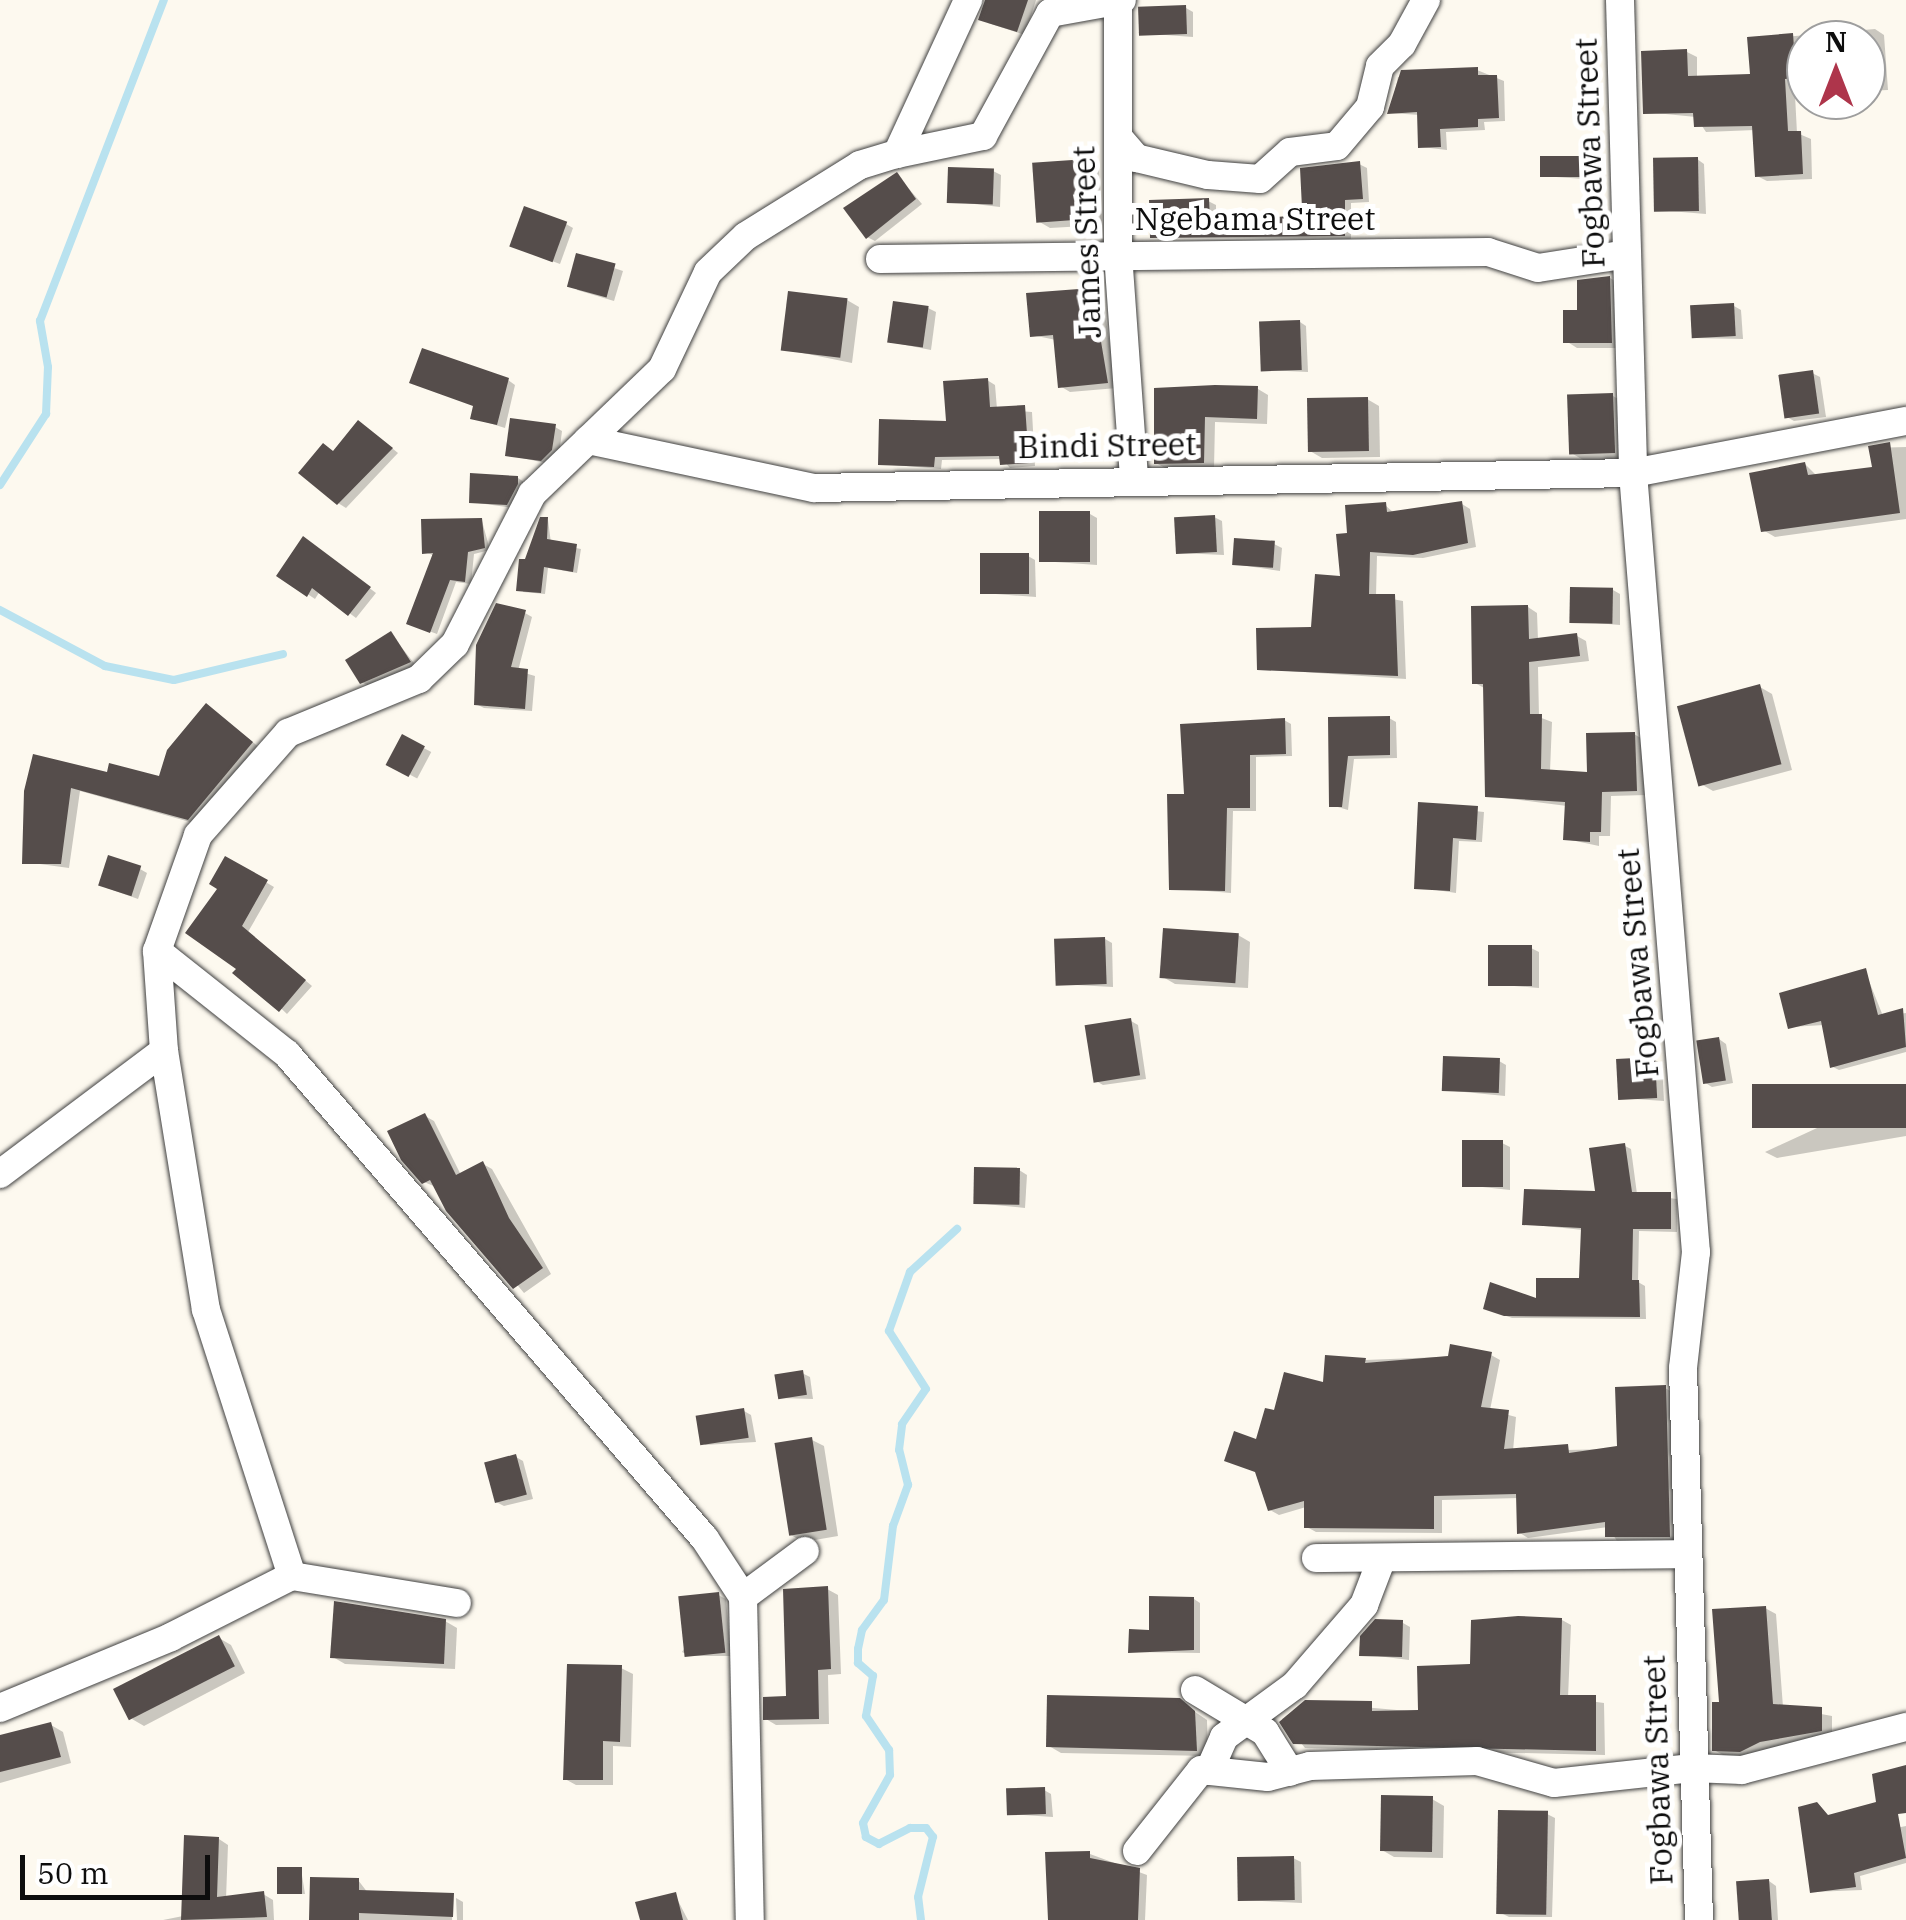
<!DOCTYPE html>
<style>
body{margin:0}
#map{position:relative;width:1906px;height:1920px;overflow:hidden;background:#fdf9ef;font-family:"IBM Plex Serif",serif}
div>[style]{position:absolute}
.shadow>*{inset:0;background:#0003;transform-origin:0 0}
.stream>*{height:8px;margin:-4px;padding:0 4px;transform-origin:4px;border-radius:4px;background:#b9e2ef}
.building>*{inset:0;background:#554d4b;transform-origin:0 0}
.roads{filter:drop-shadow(0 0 2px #404040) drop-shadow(0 0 2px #404040)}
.minor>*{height:28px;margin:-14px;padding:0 14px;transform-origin:14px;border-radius:14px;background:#fff}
span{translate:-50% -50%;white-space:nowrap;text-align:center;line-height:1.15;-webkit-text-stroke:10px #fff;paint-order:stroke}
.street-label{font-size:32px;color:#0d0d0d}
.north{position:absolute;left:1786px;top:20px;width:100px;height:100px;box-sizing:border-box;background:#fff;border:2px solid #9e9e9e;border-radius:50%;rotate:0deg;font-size:28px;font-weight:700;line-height:40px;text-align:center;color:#0d0d0d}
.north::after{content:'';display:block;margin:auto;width:35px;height:45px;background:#ae354b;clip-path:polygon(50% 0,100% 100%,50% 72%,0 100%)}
.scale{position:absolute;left:20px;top:1855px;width:190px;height:45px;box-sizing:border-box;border:5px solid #0d0d0d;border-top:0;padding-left:12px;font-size:30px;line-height:35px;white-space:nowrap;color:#0d0d0d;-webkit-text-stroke:8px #fff;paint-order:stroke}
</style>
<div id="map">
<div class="shadow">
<i style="clip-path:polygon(986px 0,1036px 0,1025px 35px,988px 23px)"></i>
<i style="clip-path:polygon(1186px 8px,1193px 12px,1193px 37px,1138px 33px)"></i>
<i style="clip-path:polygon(1875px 29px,1884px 35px,1888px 90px,1866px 91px,1866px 40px,1806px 40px,1806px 95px,1795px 95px,1797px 133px,1811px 139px,1812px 179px,1767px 181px,1757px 176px,1755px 130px,1706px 132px,1696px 117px,1645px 112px,1687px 52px,1697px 57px,1697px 78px,1753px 76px,1750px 40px)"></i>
<i style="clip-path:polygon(1477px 70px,1504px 81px,1505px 121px,1484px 122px,1485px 130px,1446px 132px,1447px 150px,1421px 147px,1420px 115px,1390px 113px,1398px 77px)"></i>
<i style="clip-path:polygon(1590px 159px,1597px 163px,1598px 180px,1542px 176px)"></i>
<i style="clip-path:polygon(1697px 159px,1704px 164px,1706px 214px,1657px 210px)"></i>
<i style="clip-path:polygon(1087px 162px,1099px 169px,1102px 225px,1050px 228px,1038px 221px)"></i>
<i style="clip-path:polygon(1359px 164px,1367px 168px,1369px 202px,1351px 203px,1351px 239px,1153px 237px,1208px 201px,1216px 205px,1216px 224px,1291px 219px)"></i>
<i style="clip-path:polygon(993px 171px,1001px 175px,1000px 207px,949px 201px)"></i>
<i style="clip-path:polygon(897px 175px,922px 204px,875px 241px,867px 237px)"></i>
<i style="clip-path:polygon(566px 224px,573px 228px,560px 264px,520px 249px)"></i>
<i style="clip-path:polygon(578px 256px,623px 271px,614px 301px,577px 290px)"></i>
<i style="clip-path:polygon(1610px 278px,1621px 285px,1623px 348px,1577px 348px,1566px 341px)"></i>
<i style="clip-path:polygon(1091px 291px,1102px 296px,1117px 388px,1070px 392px,1060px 386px,1056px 340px,1032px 335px)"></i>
<i style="clip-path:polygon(847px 300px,859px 307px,852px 363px,783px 349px)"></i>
<i style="clip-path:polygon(1734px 306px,1741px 310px,1743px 339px,1694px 338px)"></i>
<i style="clip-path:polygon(928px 308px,936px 312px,931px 350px,890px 342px)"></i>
<i style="clip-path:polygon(1300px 322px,1306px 326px,1308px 372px,1263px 370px)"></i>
<i style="clip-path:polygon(1812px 373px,1820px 377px,1826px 417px,1794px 421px,1787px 417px)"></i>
<i style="clip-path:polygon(508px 380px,515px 385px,505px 428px,473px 418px)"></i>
<i style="clip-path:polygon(987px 380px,995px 385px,997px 409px,1032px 412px,1035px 466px,1010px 468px,1002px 459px,942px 460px,941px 469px,881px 464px,949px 423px)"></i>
<i style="clip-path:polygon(1258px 389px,1268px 395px,1267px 424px,1215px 422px,1214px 468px,1167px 469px,1156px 463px,1157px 391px)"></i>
<i style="clip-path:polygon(1613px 396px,1625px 403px,1626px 459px,1585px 461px,1573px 454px)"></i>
<i style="clip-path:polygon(1367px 399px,1379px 406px,1380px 457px,1322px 458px,1310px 451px)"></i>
<i style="clip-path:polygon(366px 427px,398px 453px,346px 508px,338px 503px,334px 454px)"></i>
<i style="clip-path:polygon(555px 427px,562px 431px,559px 455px,550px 464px,508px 455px)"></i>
<i style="clip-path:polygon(1906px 447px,1906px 519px,1775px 537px,1763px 530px,1805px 464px,1817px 476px,1874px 469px,1871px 448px)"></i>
<i style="clip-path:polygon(518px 478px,524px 482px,514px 508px,471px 502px)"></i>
<i style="clip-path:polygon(1462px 504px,1470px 509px,1476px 547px,1423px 558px,1377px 556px,1376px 596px,1403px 601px,1406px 679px,1260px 669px,1313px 629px,1343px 579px,1349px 535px,1385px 505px,1394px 513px)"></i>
<i style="clip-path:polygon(1090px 514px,1097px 518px,1097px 565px,1041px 561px)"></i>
<i style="clip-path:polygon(1214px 517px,1222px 521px,1224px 555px,1179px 553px)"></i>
<i style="clip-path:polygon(548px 520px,551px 543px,581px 549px,577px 573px,548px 568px,545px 594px,523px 592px,527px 562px)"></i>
<i style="clip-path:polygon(482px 521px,490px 550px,474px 554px,471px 584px,456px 582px,437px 634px,415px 626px,435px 556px,425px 552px)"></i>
<i style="clip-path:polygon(311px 544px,376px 593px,356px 618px,320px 591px,315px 599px,279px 575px)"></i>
<i style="clip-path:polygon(1274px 544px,1282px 548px,1280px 571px,1234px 564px)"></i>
<i style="clip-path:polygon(1028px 556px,1035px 560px,1036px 597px,983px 593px)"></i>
<i style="clip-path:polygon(1613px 590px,1620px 594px,1620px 625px,1572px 621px)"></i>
<i style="clip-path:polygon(1528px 607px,1537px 613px,1538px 640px,1577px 636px,1586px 641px,1589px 661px,1538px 667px,1539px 717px,1552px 722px,1550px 772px,1589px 775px,1634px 734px,1644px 740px,1646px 795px,1611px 796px,1610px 836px,1599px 836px,1599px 846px,1566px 839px,1567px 806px,1488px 796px,1486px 689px,1475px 683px)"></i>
<i style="clip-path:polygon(525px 613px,532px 617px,518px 671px,535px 676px,532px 711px,484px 708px,476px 704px)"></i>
<i style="clip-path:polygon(391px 634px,417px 667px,370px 687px,362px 682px)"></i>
<i style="clip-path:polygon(1760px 687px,1772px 694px,1792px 770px,1713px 791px,1701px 784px)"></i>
<i style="clip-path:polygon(215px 712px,260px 748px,197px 824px,80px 791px,69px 868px,25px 862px,26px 791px,109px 775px,161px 779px)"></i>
<i style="clip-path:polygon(1389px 718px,1396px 722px,1397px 758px,1354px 759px,1348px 810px,1331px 805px,1330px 719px)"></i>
<i style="clip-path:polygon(1284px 720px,1291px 724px,1292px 756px,1256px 757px,1256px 811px,1233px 811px,1231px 893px,1171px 888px,1186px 796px)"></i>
<i style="left:403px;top:737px;width:32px;height:30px;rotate:28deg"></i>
<i style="clip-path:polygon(1420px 805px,1484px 812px,1482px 842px,1459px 841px,1456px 893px,1417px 887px)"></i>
<i style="clip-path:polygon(226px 859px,274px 887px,248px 932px,312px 986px,287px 1014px,239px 968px,221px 888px)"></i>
<i style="clip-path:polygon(140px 869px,147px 873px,138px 899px,107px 888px)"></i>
<i style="clip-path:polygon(1238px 935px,1250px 942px,1248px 988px,1175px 984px,1163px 977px)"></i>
<i style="clip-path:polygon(1105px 939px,1112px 943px,1113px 987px,1057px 984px)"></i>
<i style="clip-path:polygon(1531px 948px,1539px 952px,1539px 988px,1490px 984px)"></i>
<i style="clip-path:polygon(1865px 971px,1883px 1016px,1906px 1013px,1906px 1052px,1839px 1070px,1833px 1067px,1824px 1025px,1790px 1027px)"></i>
<i style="clip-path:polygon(1131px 1021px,1138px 1025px,1146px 1079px,1103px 1085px,1096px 1081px)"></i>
<i style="clip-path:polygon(1719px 1039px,1726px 1044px,1733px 1083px,1712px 1087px,1704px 1082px)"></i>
<i style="clip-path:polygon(1655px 1060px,1662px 1064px,1664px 1101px,1620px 1098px)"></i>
<i style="clip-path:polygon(1499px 1061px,1506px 1065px,1505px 1096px,1444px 1090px)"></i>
<i style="clip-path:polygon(1906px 1087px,1906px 1136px,1777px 1158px,1765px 1152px)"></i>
<i style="clip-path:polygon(425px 1116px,434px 1121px,461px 1175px,483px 1164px,492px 1169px,551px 1274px,524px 1293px,436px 1187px,424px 1182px)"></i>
<i style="clip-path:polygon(1502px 1143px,1510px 1147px,1510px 1190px,1464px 1185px)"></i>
<i style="clip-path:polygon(1625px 1146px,1631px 1149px,1637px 1194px,1677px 1199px,1677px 1232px,1639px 1231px,1638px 1282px,1645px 1286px,1646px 1319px,1512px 1318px,1493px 1311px,1538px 1302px,1581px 1281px,1583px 1230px,1525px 1224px,1598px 1194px)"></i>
<i style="clip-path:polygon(1019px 1170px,1027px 1175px,1025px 1208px,975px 1203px)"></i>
<i style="clip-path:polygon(1491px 1355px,1500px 1360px,1490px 1410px,1516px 1417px,1513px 1451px,1619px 1449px,1665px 1388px,1674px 1393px,1678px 1540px,1617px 1541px,1608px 1527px,1528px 1538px,1520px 1533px,1519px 1498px,1442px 1500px,1442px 1533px,1316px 1532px,1307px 1527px,1306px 1507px,1279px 1515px,1270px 1510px,1258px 1473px,1227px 1460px,1258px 1442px,1276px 1414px,1365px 1360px)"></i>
<i style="clip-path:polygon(802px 1373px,810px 1377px,813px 1399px,780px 1398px)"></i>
<i style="clip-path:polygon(744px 1411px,751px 1415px,756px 1442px,704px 1445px)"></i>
<i style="clip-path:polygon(812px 1440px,824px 1446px,838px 1536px,803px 1542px,791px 1535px)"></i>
<i style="clip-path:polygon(516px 1457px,523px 1461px,533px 1499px,504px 1506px,496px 1502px)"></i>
<i style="clip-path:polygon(827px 1589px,838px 1595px,841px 1674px,828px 1675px,829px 1724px,776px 1725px,766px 1719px,789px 1699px)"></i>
<i style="clip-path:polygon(718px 1595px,726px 1599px,731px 1656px,690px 1656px,682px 1652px)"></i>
<i style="clip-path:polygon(1194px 1599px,1200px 1603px,1200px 1653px,1130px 1652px)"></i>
<i style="clip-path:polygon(1765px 1608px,1776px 1614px,1783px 1707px,1832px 1716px,1832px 1736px,1752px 1757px,1725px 1756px,1714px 1750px,1721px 1705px)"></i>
<i style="clip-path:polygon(1562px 1620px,1571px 1625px,1568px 1698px,1604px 1703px,1605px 1755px,1305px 1748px,1282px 1719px,1305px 1702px,1420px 1712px,1473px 1667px)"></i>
<i style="clip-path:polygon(445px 1621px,457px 1628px,455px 1669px,345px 1664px,333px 1657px)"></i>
<i style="clip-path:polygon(1403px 1623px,1410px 1627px,1409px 1660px,1362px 1654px)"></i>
<i style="clip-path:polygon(219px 1638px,231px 1645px,245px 1673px,144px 1726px,132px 1719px)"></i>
<i style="clip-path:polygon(621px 1668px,633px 1674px,631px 1747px,613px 1746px,613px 1785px,576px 1785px,565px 1779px)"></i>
<i style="clip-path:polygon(1179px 1701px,1207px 1720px,1208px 1756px,1061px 1753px,1049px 1746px)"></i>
<i style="clip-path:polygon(51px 1725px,63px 1732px,71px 1763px,0 1783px,0 1738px)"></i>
<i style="clip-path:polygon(1044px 1790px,1051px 1794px,1053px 1817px,1010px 1814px)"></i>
<i style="clip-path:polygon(1432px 1799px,1444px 1806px,1443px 1858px,1394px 1857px,1382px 1850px)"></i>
<i style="clip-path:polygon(1547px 1814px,1555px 1818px,1552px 1917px,1509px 1917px,1501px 1913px)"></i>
<i style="clip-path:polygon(1906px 1826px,1906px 1863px,1860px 1876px,1862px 1890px,1812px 1892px,1806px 1846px)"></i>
<i style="clip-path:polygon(219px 1839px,228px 1845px,226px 1899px,263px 1894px,273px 1900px,274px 1920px,163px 1920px,183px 1916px)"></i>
<i style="clip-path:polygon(1090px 1854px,1147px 1875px,1145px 1920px,1049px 1920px)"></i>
<i style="clip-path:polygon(1293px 1858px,1301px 1862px,1302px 1903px,1242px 1900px)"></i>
<i style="clip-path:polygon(301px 1869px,305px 1894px,281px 1893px)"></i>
<i style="clip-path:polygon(358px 1880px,368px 1893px,453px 1896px,452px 1920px,312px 1920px)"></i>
<i style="clip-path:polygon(1769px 1881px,1776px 1886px,1778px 1920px,1742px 1920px)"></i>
<i style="clip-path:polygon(675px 1895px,688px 1920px,642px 1920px)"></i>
<i style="clip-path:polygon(456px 1898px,463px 1902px,463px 1920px,457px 1920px)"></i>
</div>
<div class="stream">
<i style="left:0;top:485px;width:85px;rotate:-57.1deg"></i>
<i style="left:46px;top:414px;width:47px;rotate:-87.6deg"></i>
<i style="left:48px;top:367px;width:47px;rotate:-99.9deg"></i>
<i style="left:40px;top:321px;width:344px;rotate:-68.9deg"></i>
<i style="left:0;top:610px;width:119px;rotate:28.1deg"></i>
<i style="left:105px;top:666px;width:70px;rotate:11.5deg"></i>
<i style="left:174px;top:680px;width:112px;rotate:-13.4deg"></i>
<i style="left:921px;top:1920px;width:23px;rotate:-97deg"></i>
<i style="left:918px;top:1897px;width:62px;rotate:-76deg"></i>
<i style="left:933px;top:1837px;width:11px;rotate:-128deg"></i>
<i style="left:926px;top:1828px;width:16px;rotate:180deg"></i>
<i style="left:910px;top:1828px;width:35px;rotate:153deg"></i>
<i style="left:879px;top:1844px;width:15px;rotate:-152deg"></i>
<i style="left:866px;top:1837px;width:14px;rotate:-102deg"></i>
<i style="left:863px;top:1823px;width:55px;rotate:-60.6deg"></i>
<i style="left:890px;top:1775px;width:25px;rotate:-92deg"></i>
<i style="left:889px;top:1750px;width:41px;rotate:-124.1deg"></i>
<i style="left:866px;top:1716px;width:41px;rotate:-80.1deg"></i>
<i style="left:873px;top:1676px;width:20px;rotate:-139deg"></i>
<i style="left:858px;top:1663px;width:14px;rotate:-90deg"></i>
<i style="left:858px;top:1649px;width:19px;rotate:-78deg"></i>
<i style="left:862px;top:1630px;width:37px;rotate:-54deg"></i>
<i style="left:884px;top:1600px;width:75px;rotate:-83.1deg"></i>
<i style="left:893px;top:1526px;width:44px;rotate:-69.9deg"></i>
<i style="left:908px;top:1485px;width:36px;rotate:-104deg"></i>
<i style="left:899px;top:1450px;width:26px;rotate:-83deg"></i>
<i style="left:902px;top:1424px;width:42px;rotate:-55.6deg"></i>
<i style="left:926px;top:1389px;width:69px;rotate:-122.5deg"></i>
<i style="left:889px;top:1331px;width:63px;rotate:-70.4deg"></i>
<i style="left:910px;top:1272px;width:64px;rotate:-42.5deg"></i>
</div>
<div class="building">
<i style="clip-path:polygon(985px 0,1028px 0,1017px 32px,978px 20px)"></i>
<i style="left:1186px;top:5px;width:29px;height:48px;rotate:88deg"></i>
<i style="clip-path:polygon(1793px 33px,1796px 78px,1785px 79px,1788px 131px,1801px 131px,1803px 174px,1755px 177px,1752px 126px,1694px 127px,1693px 113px,1643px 114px,1641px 51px,1687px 49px,1688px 76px,1750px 74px,1747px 37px)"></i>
<i style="clip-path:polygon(1478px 67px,1478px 75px,1497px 75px,1499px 118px,1478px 119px,1478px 127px,1440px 129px,1441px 147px,1418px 148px,1417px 112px,1387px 114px,1401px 70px)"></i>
<i style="left:1591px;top:156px;width:21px;height:51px;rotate:90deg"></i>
<i style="left:1698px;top:157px;width:54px;height:45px;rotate:89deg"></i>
<i style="left:1087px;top:159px;width:60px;height:55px;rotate:86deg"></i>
<i style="clip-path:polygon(1360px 161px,1363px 199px,1345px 200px,1345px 236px,1150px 238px,1149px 200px,1209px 198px,1210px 222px,1289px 216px,1289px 208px,1302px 208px,1300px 168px)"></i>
<i style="left:948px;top:167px;width:46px;height:36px;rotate:2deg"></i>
<i style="clip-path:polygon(897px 172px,916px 199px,866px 239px,843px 208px)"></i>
<i style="left:524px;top:206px;width:46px;height:43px;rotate:20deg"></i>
<i style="left:576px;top:253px;width:41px;height:35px;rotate:15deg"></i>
<i style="clip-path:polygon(1610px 276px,1612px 343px,1563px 343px,1563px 310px,1577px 310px,1577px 280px)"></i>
<i style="clip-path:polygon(1092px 288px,1108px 383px,1058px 388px,1053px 335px,1030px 337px,1026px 293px)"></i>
<i style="left:788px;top:291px;width:60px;height:60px;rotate:7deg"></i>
<i style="left:893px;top:301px;width:36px;height:42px;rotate:8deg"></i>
<i style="left:1734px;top:303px;width:33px;height:44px;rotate:87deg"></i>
<i style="left:1300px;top:320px;width:50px;height:41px;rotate:88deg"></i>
<i style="clip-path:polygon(422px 348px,509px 378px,497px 425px,470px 419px,473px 406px,409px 383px)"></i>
<i style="left:1813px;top:370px;width:44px;height:35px;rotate:82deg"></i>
<i style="clip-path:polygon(988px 378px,990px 407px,1025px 405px,1029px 463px,1000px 465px,999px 456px,935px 457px,934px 467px,878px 465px,879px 419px,946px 421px,943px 381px)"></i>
<i style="clip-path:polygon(1215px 385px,1258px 386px,1257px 419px,1205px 417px,1204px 463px,1154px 464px,1154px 388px)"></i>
<i style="left:1613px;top:393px;width:60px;height:46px;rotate:88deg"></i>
<i style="left:1368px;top:397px;width:54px;height:61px;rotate:89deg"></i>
<i style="clip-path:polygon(510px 418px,556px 424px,552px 450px,541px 461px,505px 456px)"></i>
<i style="clip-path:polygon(358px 420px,393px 448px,337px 505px,298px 473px,323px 443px,333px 451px)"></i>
<i style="clip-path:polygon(1890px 442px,1900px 513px,1761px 532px,1749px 473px,1805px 462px,1808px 475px,1872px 467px,1868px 446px)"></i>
<i style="clip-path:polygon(470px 473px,518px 476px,518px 484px,507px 505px,469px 503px)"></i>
<i style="clip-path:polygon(1462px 501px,1468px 543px,1413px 555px,1370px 552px,1369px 594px,1395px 594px,1398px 676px,1257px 670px,1256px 628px,1311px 627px,1315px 574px,1340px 576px,1336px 534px,1347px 533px,1345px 505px,1386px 502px,1387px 512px)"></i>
<i style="left:1039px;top:511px;width:51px;height:51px"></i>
<i style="left:1215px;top:515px;width:37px;height:41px;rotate:87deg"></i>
<i style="clip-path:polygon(540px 517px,548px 517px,547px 539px,577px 544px,573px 572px,544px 567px,541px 593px,516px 591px,519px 559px,525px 559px)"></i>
<i style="clip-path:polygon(482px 518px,485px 548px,468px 552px,465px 582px,450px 580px,430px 633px,406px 624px,433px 553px,422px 554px,421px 519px)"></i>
<i style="clip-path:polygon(303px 536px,371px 587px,348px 616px,312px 588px,307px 597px,276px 576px)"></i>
<i style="left:1234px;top:538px;width:41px;height:27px;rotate:4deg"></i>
<i style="left:1029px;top:553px;width:41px;height:49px;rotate:90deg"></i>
<i style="left:1570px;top:587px;width:43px;height:36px;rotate:1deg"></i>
<i style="clip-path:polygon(496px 603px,526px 610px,511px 667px,528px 669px,525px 709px,474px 705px,476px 645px)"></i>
<i style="clip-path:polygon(1528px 605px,1529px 639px,1577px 633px,1580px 656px,1529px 662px,1530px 714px,1542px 714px,1541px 769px,1587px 772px,1586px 733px,1635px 732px,1637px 791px,1602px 792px,1601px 832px,1590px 832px,1590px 842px,1563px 840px,1565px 802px,1485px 797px,1483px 684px,1472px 684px,1471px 606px)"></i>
<i style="clip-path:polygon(391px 631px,411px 662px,360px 684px,345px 660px)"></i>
<i style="left:1760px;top:684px;width:83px;height:86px;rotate:75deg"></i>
<i style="clip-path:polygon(206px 703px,253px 742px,188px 820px,71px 788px,61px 864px,22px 864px,24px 791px,33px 754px,107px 772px,109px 763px,159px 776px,167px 750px)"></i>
<i style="clip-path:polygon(1390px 716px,1390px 755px,1348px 756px,1342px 807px,1329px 807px,1328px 717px)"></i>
<i style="clip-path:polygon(1285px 718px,1286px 754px,1250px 755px,1250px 808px,1227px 808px,1225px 891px,1169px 890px,1167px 794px,1184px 794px,1180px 724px)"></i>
<i style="left:402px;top:734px;width:26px;height:35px;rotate:28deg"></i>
<i style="clip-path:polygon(1418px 802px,1478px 806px,1476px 840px,1453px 838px,1450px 891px,1414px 889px)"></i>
<i style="left:108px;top:855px;width:35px;height:32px;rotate:18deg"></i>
<i style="clip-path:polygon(225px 856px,268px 880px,242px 926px,306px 980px,279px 1012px,232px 973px,236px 969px,185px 933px,217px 889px,209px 884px)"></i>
<i style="left:1163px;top:928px;width:76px;height:50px;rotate:4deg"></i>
<i style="left:1105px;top:937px;width:47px;height:51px;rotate:88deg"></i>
<i style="left:1488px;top:945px;width:44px;height:41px"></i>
<i style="clip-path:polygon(1866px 968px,1878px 1015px,1903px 1008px,1906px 1047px,1830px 1068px,1821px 1021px,1788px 1029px,1779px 993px)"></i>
<i style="left:1131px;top:1018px;width:58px;height:47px;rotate:81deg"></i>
<i style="left:1719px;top:1037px;width:44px;height:23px;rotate:81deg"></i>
<i style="left:1443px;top:1056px;width:57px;height:35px;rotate:2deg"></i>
<i style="left:1655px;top:1057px;width:41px;height:39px;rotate:87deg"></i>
<i style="left:1906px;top:1084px;width:44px;height:154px;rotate:90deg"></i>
<i style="clip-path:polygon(425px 1113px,456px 1175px,483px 1161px,509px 1218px,543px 1268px,513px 1289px,446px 1211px,430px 1180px,422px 1184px,401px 1160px,387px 1131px)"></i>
<i style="left:1462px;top:1140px;width:41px;height:47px"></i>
<i style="clip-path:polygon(1625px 1143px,1632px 1192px,1671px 1192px,1671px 1229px,1633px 1229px,1632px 1280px,1639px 1280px,1640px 1317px,1504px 1316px,1483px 1309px,1490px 1282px,1536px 1298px,1536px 1278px,1579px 1278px,1581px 1228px,1522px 1225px,1524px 1189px,1595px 1191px,1589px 1148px)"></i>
<i style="left:974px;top:1167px;width:46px;height:37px;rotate:1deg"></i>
<i style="clip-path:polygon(1450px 1344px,1492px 1352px,1481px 1407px,1509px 1410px,1504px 1449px,1568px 1444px,1569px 1453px,1617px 1446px,1615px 1387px,1666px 1385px,1670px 1537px,1605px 1537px,1605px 1522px,1517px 1534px,1516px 1494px,1434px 1496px,1434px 1529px,1304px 1528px,1304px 1501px,1268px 1511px,1255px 1472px,1224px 1461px,1234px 1431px,1256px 1439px,1265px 1408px,1274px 1410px,1284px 1372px,1323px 1382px,1325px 1355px,1366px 1358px,1365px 1363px,1448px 1356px)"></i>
<i style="left:803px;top:1370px;width:25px;height:29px;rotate:81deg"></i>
<i style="left:744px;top:1408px;width:30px;height:49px;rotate:81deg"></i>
<i style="left:812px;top:1437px;width:94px;height:38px;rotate:81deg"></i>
<i style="left:516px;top:1454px;width:42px;height:33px;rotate:75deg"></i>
<i style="clip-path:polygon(828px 1586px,831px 1669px,818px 1670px,819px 1719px,763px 1720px,763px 1697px,786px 1696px,783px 1589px)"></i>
<i style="left:719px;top:1592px;width:61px;height:41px;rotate:84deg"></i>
<i style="clip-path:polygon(1149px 1596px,1194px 1597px,1194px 1650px,1128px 1653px,1129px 1629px,1149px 1630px)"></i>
<i style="clip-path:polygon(334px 1601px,446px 1619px,444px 1664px,330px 1658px)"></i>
<i style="clip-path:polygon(1766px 1606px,1773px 1704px,1822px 1707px,1822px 1731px,1760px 1742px,1740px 1752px,1712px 1751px,1712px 1702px,1719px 1702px,1712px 1609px)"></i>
<i style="clip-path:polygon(1518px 1616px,1562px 1618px,1560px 1695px,1596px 1695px,1596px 1751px,1293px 1744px,1279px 1722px,1305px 1700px,1372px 1701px,1372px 1711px,1418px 1710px,1417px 1666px,1470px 1664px,1471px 1620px)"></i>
<i style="clip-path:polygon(1375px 1619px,1403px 1620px,1402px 1657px,1359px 1656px,1360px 1636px)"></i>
<i style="left:219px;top:1635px;width:35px;height:119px;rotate:63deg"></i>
<i style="clip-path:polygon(567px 1664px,622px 1665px,620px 1742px,603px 1741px,603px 1780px,563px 1780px)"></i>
<i style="clip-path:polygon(1047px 1695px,1180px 1698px,1195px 1711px,1197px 1751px,1046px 1747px)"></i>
<i style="clip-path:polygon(51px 1722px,61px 1757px,0 1772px,0 1735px)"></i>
<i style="clip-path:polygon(1906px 1765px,1906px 1813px,1898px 1814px,1906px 1858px,1854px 1873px,1856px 1887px,1810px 1893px,1798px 1807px,1817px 1802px,1828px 1815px,1876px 1802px,1872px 1774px)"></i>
<i style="left:1045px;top:1787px;width:27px;height:39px;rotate:88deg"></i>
<i style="left:1381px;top:1795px;width:52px;height:56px;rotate:1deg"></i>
<i style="left:1498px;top:1810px;width:50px;height:104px;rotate:1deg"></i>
<i style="clip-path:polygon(184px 1835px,219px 1837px,217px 1897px,264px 1891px,267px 1917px,181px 1920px)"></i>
<i style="clip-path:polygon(1090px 1851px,1090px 1858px,1140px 1868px,1138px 1920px,1048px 1920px,1045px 1852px)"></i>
<i style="left:1294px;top:1856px;width:44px;height:57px;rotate:89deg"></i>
<i style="left:277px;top:1867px;width:25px;height:27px"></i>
<i style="clip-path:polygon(310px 1877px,359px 1878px,359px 1890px,454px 1893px,453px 1917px,359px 1913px,359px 1920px,309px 1920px)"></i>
<i style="left:1769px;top:1879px;width:41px;height:33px;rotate:86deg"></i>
<i style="clip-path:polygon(676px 1892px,683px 1920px,640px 1920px,635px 1902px)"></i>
</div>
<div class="roads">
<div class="minor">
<i style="left:1620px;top:0;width:473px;rotate:88.4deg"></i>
<i style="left:1633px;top:473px;width:782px;rotate:85.38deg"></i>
<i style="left:1696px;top:1252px;width:117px;rotate:96.4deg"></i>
<i style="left:1683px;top:1368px;width:552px;rotate:88.34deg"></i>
<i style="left:1118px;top:3px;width:251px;rotate:90deg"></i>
<i style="left:1118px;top:254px;width:225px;rotate:85.9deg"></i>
<i style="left:1118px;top:137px;width:28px;rotate:49deg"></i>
<i style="left:1136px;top:158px;width:74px;rotate:13.3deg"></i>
<i style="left:1208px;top:175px;width:52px;rotate:4.4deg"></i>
<i style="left:1260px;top:179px;width:40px;rotate:-42deg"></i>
<i style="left:1290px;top:152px;width:47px;rotate:-7.3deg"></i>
<i style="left:1337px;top:146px;width:51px;rotate:-49.8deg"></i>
<i style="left:1370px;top:107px;width:42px;rotate:-76.3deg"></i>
<i style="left:1380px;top:66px;width:31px;rotate:-45deg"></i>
<i style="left:1402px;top:44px;width:50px;rotate:-61.4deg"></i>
<i style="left:897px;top:154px;width:88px;rotate:-11.8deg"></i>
<i style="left:983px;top:136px;width:140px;rotate:-61.4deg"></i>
<i style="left:1050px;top:13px;width:73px;rotate:-10.2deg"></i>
<i style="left:880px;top:259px;width:608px;rotate:-0.66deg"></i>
<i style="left:1488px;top:252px;width:52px;rotate:17.7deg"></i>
<i style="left:1538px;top:268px;width:90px;rotate:-8.9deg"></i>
<i style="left:588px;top:440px;width:231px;rotate:12deg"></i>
<i style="left:814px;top:488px;width:819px;rotate:-1.05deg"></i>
<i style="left:1633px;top:473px;width:278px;rotate:-10.8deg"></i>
<i style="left:157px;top:951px;width:166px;rotate:38.4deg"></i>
<i style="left:287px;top:1054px;width:640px;rotate:49.24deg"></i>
<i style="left:705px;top:1539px;width:69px;rotate:56.8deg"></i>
<i style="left:743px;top:1597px;width:323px;rotate:88.8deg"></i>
<i style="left:0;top:1174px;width:205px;rotate:-36.9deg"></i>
<i style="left:1316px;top:1558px;width:368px;rotate:-0.6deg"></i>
<i style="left:292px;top:1576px;width:280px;rotate:-107.9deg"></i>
<i style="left:206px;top:1310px;width:262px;rotate:-99.2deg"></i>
<i style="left:164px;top:1051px;width:100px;rotate:-94deg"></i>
<i style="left:157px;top:951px;width:123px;rotate:-70.5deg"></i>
<i style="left:198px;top:835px;width:136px;rotate:-48.6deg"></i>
<i style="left:288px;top:733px;width:142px;rotate:-22.4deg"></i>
<i style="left:419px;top:679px;width:50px;rotate:-44.2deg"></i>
<i style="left:455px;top:644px;width:169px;rotate:-62.8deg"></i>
<i style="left:532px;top:494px;width:180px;rotate:-43.9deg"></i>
<i style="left:662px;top:369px;width:107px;rotate:-64.6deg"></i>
<i style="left:708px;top:272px;width:52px;rotate:-43.5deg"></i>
<i style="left:746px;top:236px;width:134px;rotate:-31.9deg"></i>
<i style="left:860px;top:165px;width:39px;rotate:-17deg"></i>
<i style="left:897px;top:154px;width:170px;rotate:-65.2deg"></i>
<i style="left:292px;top:1576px;width:167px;rotate:9.3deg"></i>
<i style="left:743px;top:1597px;width:77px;rotate:-36.6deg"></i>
<i style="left:1195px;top:1690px;width:82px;rotate:31deg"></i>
<i style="left:1265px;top:1732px;width:47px;rotate:58deg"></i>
<i style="left:0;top:1708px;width:185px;rotate:-22.5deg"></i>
<i style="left:171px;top:1637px;width:136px;rotate:-26.8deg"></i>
<i style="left:1209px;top:1771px;width:37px;rotate:-66deg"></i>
<i style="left:1224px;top:1737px;width:88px;rotate:-36.2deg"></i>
<i style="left:1295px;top:1685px;width:106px;rotate:-49.2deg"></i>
<i style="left:1364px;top:1605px;width:50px;rotate:-69deg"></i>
<i style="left:1137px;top:1851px;width:103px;rotate:-51.7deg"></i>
<i style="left:1201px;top:1770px;width:67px;rotate:6deg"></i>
<i style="left:1268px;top:1777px;width:43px;rotate:-14.7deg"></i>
<i style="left:1310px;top:1766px;width:167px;rotate:-1.7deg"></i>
<i style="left:1477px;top:1761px;width:80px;rotate:15.9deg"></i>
<i style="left:1554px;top:1783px;width:139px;rotate:-6.2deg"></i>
<i style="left:1692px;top:1768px;width:50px;rotate:2.3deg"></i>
<i style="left:1742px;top:1770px;width:170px;rotate:-14.7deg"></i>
</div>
</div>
<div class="street-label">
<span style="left:1589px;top:153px;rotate:-92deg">Fogbawa Street</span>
<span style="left:1255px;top:218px">Ngebama Street</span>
<span style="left:1086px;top:242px;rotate:-92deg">James Street</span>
<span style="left:1107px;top:445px;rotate:-1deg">Bindi Street</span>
<span style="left:1637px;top:963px;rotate:-95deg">Fogbawa Street</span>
<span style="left:1657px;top:1770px;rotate:-92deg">Fogbawa Street</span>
</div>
<div class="north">N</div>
<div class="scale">50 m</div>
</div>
